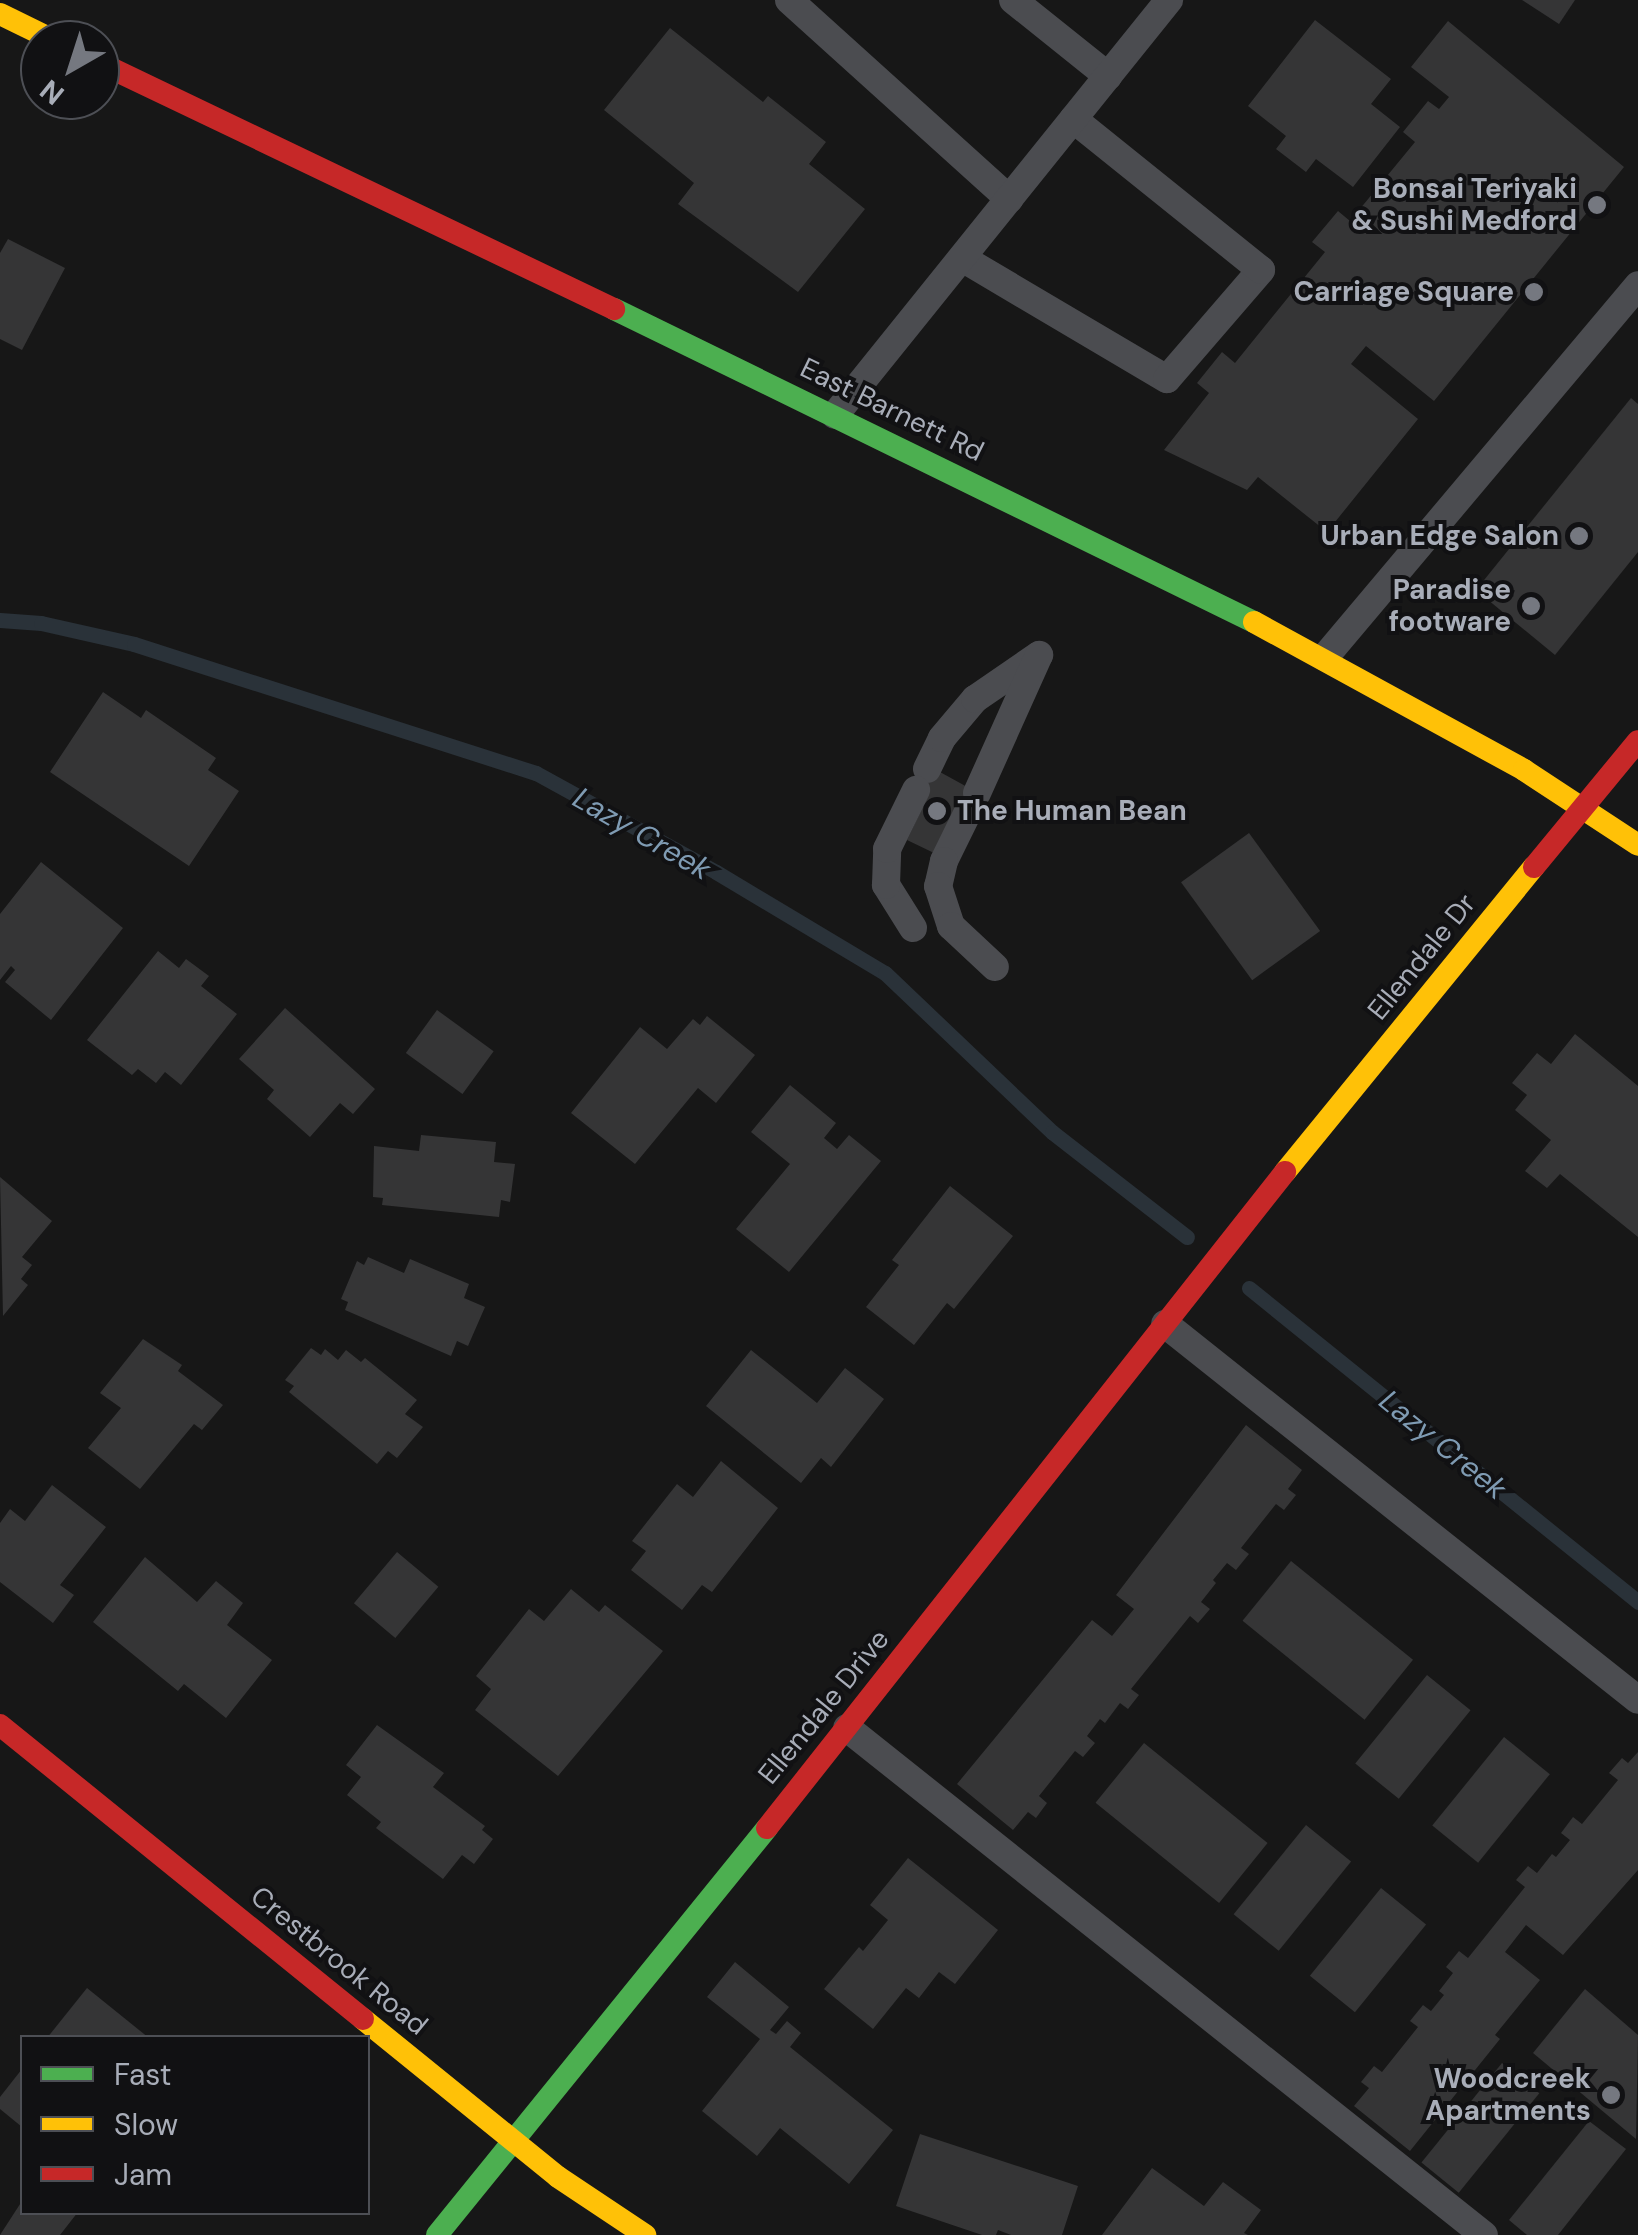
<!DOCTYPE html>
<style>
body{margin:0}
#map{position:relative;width:1638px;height:2235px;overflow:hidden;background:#171717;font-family:"DM Sans",sans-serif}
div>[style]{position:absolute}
.stream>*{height:15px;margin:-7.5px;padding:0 7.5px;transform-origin:7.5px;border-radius:7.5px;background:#2a3239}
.building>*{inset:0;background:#353536;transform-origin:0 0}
.lane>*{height:28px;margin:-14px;padding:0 14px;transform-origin:14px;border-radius:14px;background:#4b4c50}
.fast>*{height:22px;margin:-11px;padding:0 11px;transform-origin:11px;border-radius:11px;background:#4caf50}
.slow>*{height:22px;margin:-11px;padding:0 11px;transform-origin:11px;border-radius:11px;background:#ffc107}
.jam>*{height:22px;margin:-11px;padding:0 11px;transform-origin:11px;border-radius:11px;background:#c62828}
.dots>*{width:28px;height:28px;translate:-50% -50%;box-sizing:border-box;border:5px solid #111113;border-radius:50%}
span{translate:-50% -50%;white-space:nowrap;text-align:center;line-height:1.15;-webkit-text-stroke:8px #111113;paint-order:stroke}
.poi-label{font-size:28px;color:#a8adb8;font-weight:700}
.right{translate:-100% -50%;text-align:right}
.left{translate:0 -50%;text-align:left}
.street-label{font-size:28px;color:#a8adb8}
.water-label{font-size:30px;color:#7f9bb3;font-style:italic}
.legend{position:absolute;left:20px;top:2035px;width:350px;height:180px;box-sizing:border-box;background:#111113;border:2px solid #4d4f55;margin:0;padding:12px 18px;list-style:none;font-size:30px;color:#a8adb8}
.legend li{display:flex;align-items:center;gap:20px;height:50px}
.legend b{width:50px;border:2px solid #4d4f55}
.north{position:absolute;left:20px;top:20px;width:100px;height:100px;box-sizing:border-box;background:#111113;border:2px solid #4d4f55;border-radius:50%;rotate:219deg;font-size:28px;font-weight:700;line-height:40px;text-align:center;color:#a8adb8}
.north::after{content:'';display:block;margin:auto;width:35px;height:45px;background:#757880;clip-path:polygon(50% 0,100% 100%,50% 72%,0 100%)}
</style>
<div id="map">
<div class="stream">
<i style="left:0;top:620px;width:41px;rotate:4.2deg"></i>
<i style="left:41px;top:623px;width:95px;rotate:12.7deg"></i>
<i style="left:134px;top:644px;width:422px;rotate:17.8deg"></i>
<i style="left:536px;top:773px;width:205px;rotate:28.8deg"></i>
<i style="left:716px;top:872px;width:197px;rotate:30.9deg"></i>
<i style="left:885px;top:973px;width:231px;rotate:43.6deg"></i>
<i style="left:1052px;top:1132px;width:171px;rotate:37.9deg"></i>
<i style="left:1249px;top:1288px;width:500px;rotate:38.9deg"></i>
</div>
<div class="building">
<i style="clip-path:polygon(1522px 0,1575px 0,1559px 24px)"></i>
<i style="clip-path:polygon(1315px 20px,1391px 79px,1371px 104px,1400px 127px,1353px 187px,1316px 159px,1306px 172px,1276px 149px,1286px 136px,1248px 106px)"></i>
<i style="clip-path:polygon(1448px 21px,1624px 167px,1434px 401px,1366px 346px,1351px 364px,1418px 419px,1327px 532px,1258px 477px,1247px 490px,1164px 450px,1209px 393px,1197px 383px,1222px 352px,1235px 363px,1325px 252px,1312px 242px,1338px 211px,1350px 221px,1415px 142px,1403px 132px,1428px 101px,1439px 109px,1449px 97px,1411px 67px)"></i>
<i style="clip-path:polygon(670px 28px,763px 102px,768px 96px,826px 142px,809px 164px,865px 209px,798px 292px,678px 204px,694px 183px,604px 110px)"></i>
<i style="clip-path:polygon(8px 239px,65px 268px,22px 350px,0 339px,0 253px)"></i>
<i style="clip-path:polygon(1631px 398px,1638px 404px,1638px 552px,1555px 655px,1476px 590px)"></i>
<i style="clip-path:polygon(103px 692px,141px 718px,146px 710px,216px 758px,208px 770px,239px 791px,189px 866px,50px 772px)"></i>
<i style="clip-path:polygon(940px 772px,980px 794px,934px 853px,907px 840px,928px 796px,913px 789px)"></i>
<i style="left:1249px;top:833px;width:121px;height:84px;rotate:54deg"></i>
<i style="clip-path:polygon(41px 862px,123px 928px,51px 1020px,5px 982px,15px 970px,11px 966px,0 980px,0 914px)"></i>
<i style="clip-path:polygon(158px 951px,179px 968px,186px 959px,209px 976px,201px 986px,237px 1014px,181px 1085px,165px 1072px,156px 1083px,138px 1069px,132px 1075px,87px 1040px)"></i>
<i style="clip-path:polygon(285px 1008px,375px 1089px,353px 1114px,340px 1103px,310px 1137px,267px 1099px,274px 1090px,239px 1059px)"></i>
<i style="left:437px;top:1010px;width:70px;height:53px;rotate:36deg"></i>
<i style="clip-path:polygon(707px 1016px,755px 1055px,716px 1103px,698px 1088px,635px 1164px,571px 1113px,640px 1027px,667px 1049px,693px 1019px,700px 1025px)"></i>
<i style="clip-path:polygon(1575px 1034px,1638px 1086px,1638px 1237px,1560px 1174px,1547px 1188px,1525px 1171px,1551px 1140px,1515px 1110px,1527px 1095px,1512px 1083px,1537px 1053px,1551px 1064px)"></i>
<i style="clip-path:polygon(790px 1085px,836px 1123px,824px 1138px,837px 1149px,849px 1135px,881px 1161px,789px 1272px,736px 1229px,790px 1164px,751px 1132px)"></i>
<i style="clip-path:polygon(421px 1135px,496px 1142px,494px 1162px,515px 1164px,510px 1202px,501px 1200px,499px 1217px,382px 1205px,383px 1198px,373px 1197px,374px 1146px,419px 1151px)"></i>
<i style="clip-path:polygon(0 1177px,52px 1221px,22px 1257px,32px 1265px,21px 1279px,28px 1285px,3px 1316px)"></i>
<i style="clip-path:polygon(950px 1186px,1013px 1236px,954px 1309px,947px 1303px,914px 1345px,866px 1307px,899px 1265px,892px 1260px)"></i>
<i style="clip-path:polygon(368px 1257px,404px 1273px,410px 1259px,469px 1284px,464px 1298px,485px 1307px,468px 1346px,457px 1341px,451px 1356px,345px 1310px,348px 1302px,341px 1299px,357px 1261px,364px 1265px)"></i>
<i style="clip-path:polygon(143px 1339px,182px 1365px,178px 1371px,223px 1405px,202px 1430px,194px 1424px,140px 1489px,88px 1448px,121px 1408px,100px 1393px)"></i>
<i style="clip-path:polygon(311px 1348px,321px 1355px,325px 1349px,338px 1360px,346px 1350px,361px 1362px,365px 1358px,417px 1400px,405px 1414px,423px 1427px,397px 1458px,388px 1451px,377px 1464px,289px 1392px,294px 1386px,285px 1380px)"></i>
<i style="clip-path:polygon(751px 1350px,817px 1403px,845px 1368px,884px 1399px,831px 1467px,821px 1458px,801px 1483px,706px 1406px)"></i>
<i style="clip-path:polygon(1246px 1425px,1302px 1470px,1288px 1489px,1296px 1495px,1284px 1510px,1276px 1504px,1241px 1548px,1249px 1554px,1236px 1570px,1227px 1563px,1213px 1580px,1216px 1583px,1201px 1602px,1210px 1609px,1198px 1623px,1190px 1616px,1131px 1689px,1139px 1695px,1128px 1709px,1120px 1703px,1105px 1723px,1100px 1719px,1087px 1736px,1095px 1743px,1083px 1757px,1075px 1751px,1039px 1796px,1047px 1803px,1036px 1818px,1028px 1812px,1013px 1830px,957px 1784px,1092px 1620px,1112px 1636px,1134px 1609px,1116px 1595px)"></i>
<i style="clip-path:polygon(721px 1461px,778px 1508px,712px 1592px,702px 1585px,682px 1610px,631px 1570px,646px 1551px,632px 1541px,677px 1484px,693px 1497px)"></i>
<i style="clip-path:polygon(52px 1485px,106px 1527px,60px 1585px,74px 1595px,53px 1623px,0 1582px,0 1523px,10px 1509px,25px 1521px)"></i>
<i style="left:397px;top:1552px;width:54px;height:67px;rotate:40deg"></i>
<i style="clip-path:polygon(145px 1557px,197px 1602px,216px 1581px,243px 1603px,227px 1625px,272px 1660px,226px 1718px,184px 1684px,178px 1691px,93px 1622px)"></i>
<i style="left:1291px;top:1561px;width:157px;height:77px;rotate:39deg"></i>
<i style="clip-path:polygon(571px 1589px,599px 1612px,605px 1605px,663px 1651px,558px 1776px,475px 1710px,491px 1689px,476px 1676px,529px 1609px,544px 1621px)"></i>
<i style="left:1427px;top:1675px;width:56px;height:114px;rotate:39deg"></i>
<i style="clip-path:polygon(377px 1725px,444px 1773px,433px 1787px,485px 1826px,482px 1830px,493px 1839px,474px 1864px,462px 1855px,443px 1879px,376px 1828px,381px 1822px,347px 1795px,361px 1777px,346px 1765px)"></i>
<i style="left:1504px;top:1737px;width:59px;height:114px;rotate:39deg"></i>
<i style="left:1144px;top:1743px;width:159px;height:77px;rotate:39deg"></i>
<i style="clip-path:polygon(1638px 1752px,1638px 1870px,1563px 1955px,1526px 1925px,1505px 1952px,1540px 1980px,1495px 2035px,1500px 2039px,1410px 2151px,1354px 2106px,1369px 2088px,1361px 2082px,1374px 2066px,1382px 2072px,1418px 2027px,1410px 2021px,1423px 2005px,1431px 2011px,1444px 1995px,1439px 1991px,1453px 1973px,1446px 1967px,1459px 1951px,1468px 1958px,1525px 1887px,1516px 1880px,1528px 1866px,1537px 1873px,1552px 1854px,1556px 1857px,1570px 1840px,1561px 1833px,1573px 1817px,1582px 1824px,1618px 1780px,1609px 1773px,1622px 1758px,1628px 1763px)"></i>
<i style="left:1306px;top:1825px;width:58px;height:115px;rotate:39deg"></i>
<i style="clip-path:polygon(908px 1858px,998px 1930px,955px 1984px,939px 1972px,919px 1998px,906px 1988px,873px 2029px,824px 1989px,859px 1947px,863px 1951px,888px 1920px,870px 1905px)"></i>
<i style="left:1381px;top:1888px;width:58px;height:113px;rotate:39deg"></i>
<i style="clip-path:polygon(735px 1962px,789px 2007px,770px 2030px,776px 2034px,787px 2021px,801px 2033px,790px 2047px,893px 2130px,849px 2184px,780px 2128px,757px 2156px,702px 2111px,760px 2039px,707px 1997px)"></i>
<i style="clip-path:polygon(87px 1988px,149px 2038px,47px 2038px)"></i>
<i style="clip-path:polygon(1585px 1989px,1638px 2035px,1636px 2139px,1533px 2053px)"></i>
<i style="left:1502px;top:2063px;width:48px;height:128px;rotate:39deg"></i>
<i style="clip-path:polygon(22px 2069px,22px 2127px,0 2109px,0 2097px)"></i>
<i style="clip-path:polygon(1589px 2121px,1626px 2149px,1558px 2235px,1527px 2235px,1509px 2220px)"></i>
<i style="clip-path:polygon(920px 2134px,1078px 2186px,1062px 2235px,1011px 2235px,998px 2230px,996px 2235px,982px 2235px,896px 2206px)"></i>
<i style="clip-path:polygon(1152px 2168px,1204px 2206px,1223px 2182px,1261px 2210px,1244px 2233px,1248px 2235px,1102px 2235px)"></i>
<i style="clip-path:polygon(22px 2201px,22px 2212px,78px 2212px,60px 2235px,0 2235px)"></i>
</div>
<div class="lane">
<i style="left:789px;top:0;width:297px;rotate:42.1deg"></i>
<i style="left:1013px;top:0;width:122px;rotate:38.7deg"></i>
<i style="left:962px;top:258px;width:238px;rotate:30.6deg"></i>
<i style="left:1167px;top:379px;width:144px;rotate:-49.2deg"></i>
<i style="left:1261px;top:270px;width:241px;rotate:-141.2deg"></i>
<i style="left:835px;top:415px;width:533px;rotate:-51.17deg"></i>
<i style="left:1325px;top:657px;width:486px;rotate:-49.9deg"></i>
<i style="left:927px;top:769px;width:34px;rotate:-64deg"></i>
<i style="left:942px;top:738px;width:51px;rotate:-49.8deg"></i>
<i style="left:975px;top:699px;width:78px;rotate:-34.5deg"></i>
<i style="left:977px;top:793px;width:151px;rotate:-65.8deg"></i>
<i style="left:967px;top:814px;width:52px;rotate:116.1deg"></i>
<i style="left:944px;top:861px;width:26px;rotate:103deg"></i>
<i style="left:938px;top:886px;width:42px;rotate:72deg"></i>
<i style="left:951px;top:926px;width:60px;rotate:43deg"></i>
<i style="left:913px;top:928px;width:51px;rotate:-122.1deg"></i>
<i style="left:886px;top:885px;width:36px;rotate:-88deg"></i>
<i style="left:887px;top:849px;width:66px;rotate:-63.8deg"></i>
<i style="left:1165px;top:1324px;width:604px;rotate:38.48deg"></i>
<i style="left:847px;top:1728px;width:814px;rotate:38.52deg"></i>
</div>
<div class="fast">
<i style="left:614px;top:309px;width:712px;rotate:26.06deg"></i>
<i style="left:437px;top:2235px;width:524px;rotate:-50.96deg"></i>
</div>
<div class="slow">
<i style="left:0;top:14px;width:59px;rotate:26.1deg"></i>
<i style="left:1254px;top:622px;width:308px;rotate:28.7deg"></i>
<i style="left:1524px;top:770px;width:136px;rotate:33.3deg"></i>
<i style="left:1285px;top:1172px;width:394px;rotate:-50.8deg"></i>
<i style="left:363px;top:2019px;width:251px;rotate:39deg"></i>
<i style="left:558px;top:2177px;width:105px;rotate:33.7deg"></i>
</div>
<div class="jam">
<i style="left:100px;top:63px;width:570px;rotate:25.58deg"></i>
<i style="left:1534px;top:867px;width:163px;rotate:-50.5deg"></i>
<i style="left:0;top:1725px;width:467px;rotate:39deg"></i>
<i style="left:767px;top:1828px;width:836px;rotate:-51.7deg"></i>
</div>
<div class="dots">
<i style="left:1597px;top:205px;background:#757880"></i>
<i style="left:1534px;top:292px;background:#757880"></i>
<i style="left:1579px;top:536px;background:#757880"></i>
<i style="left:1531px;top:606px;background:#757880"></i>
<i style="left:937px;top:811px;background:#757880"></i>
<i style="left:1611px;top:2095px;background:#757880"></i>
</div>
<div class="poi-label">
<span class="right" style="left:1577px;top:205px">Bonsai Teriyaki<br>&amp; Sushi Medford</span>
<span class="right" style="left:1514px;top:292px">Carriage Square</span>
<span class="right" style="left:1559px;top:536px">Urban Edge Salon</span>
<span class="right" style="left:1511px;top:606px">Paradise<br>footware</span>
<span class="left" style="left:957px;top:811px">The Human Bean</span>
<span class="right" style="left:1591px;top:2095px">Woodcreek<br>Apartments</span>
</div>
<div class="street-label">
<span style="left:892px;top:410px;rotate:26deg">East Barnett Rd</span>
<span style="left:1422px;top:957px;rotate:-51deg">Ellendale Dr</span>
<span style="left:824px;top:1707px;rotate:-51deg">Ellendale Drive</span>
<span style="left:339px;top:1961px;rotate:39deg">Crestbrook Road</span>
</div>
<div class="water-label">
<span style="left:642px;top:834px;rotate:30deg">Lazy Creek</span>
<span style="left:1443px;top:1445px;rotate:39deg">Lazy Creek</span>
</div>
<ul class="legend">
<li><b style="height:12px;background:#4caf50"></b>Fast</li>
<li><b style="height:12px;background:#ffc107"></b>Slow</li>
<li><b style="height:12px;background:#c62828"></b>Jam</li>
</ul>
<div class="north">N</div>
</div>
